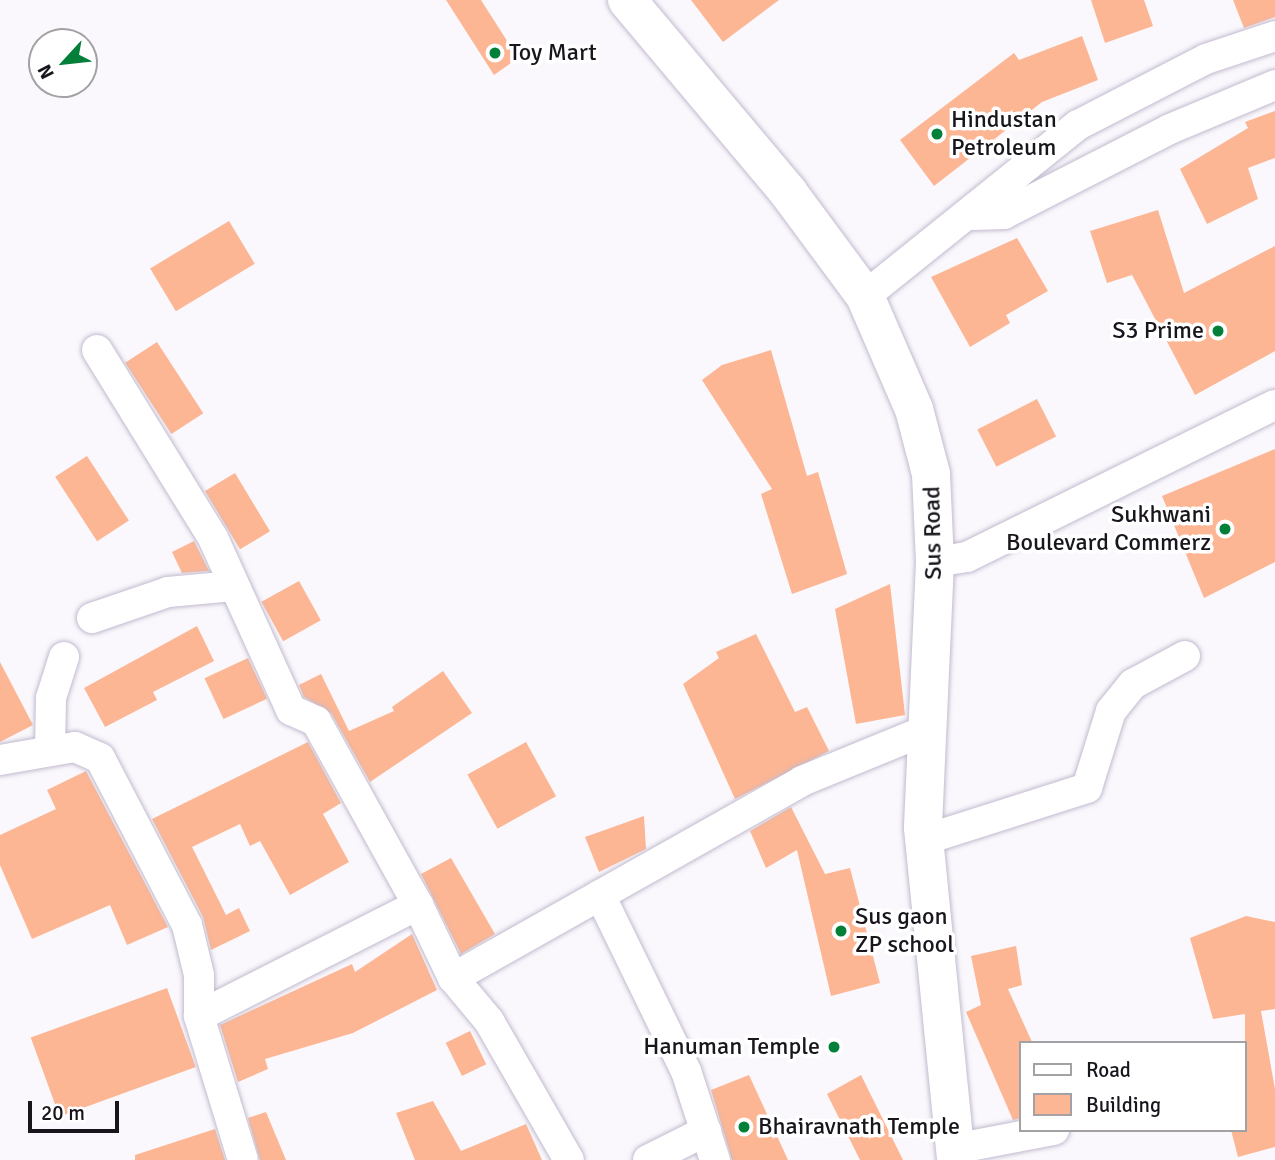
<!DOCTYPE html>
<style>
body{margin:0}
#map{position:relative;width:1275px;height:1160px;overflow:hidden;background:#faf8fc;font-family:Signika,sans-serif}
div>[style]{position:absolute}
.building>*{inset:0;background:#fcb694;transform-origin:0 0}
.roads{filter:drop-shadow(0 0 2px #c2bacf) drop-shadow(0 0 2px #c2bacf)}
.minor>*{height:30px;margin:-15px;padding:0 15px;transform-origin:15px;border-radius:15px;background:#fff}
.secondary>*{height:38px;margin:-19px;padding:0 19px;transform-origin:19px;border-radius:19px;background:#fff}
.dots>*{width:19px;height:19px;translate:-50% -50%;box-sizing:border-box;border:4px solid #fff;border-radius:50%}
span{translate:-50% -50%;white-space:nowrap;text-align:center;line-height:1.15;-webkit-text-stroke:7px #fff;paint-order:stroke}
.poi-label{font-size:24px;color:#18151c}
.left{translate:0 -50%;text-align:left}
.right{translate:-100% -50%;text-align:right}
.street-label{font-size:24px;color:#18151c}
.legend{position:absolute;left:1019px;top:1041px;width:228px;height:91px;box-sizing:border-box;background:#fff;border:2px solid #a3a1a4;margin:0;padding:9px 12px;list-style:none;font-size:21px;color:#18151c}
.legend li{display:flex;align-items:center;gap:14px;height:35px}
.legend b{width:35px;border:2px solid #a3a1a4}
.north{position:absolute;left:28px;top:28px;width:70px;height:70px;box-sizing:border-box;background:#fff;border:2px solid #a3a1a4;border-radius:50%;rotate:243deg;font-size:19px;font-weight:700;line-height:28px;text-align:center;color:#18151c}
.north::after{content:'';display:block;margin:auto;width:24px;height:32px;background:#028039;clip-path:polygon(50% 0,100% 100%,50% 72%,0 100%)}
.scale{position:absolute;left:28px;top:1101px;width:91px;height:32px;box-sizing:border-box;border:4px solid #18151c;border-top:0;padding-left:9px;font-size:21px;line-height:24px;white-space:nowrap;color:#18151c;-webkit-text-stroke:5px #fff;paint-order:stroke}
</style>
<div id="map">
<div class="building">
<i style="clip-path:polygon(446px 0,481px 0,518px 58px,494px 75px)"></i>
<i style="clip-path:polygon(691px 0,779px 0,723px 42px)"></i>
<i style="clip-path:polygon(1091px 0,1144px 0,1153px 26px,1105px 43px)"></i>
<i style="clip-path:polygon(1233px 0,1275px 0,1275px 17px,1244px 28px)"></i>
<i style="clip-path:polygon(1082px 36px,1098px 80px,1042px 102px,934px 186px,900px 140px,1014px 53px,1019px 60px)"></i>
<i style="clip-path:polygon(1275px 111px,1275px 158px,1248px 168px,1258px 199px,1207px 224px,1180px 169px,1248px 128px,1245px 122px)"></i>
<i style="clip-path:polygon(1158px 210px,1184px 293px,1275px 246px,1275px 351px,1195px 395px,1132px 275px,1107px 283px,1090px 231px)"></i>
<i style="left:229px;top:221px;width:50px;height:92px;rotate:59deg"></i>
<i style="clip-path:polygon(1017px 238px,1048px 291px,1006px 315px,1010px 323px,970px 347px,931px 277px)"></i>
<i style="left:157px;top:342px;width:85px;height:38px;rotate:57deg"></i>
<i style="clip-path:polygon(771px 350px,807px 476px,818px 472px,847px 574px,792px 594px,761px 494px,772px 489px,702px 380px,722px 365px)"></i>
<i style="left:1037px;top:399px;width:42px;height:67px;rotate:63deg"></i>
<i style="clip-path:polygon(1275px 449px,1275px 562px,1204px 598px,1162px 496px)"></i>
<i style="left:87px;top:456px;width:77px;height:38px;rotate:57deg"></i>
<i style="left:235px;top:473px;width:68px;height:35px;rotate:59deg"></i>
<i style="clip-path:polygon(194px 541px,209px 571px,182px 573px,172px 552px)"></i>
<i style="left:299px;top:581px;width:45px;height:43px;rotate:61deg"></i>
<i style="clip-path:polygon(890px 584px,905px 715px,856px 724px,835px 609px)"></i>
<i style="clip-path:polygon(197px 626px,214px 661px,153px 692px,157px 700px,105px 727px,84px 688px)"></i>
<i style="clip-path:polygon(756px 634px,795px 712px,807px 707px,829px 751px,735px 799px,683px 684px,719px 658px,716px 652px)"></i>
<i style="left:248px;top:658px;width:45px;height:48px;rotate:65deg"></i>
<i style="clip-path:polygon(0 662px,33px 725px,0 742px)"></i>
<i style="clip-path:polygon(443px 671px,472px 713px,370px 782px,331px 713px,304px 697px,299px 685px,321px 674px,349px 731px,394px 711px,392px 707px)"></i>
<i style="clip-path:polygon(308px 742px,341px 803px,323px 814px,349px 862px,290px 895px,260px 841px,250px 846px,240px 824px,192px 847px,226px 915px,239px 908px,250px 931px,211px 950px,203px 917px,152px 819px)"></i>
<i style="left:526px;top:742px;width:62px;height:67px;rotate:61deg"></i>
<i style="clip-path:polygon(86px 771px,168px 927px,127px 945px,110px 905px,32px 939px,0 865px,0 835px,56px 809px,47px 790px)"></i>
<i style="clip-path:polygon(791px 807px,825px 874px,850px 868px,880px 983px,831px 996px,797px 850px,766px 868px,750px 831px)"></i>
<i style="clip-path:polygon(644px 816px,646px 849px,599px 872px,585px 837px)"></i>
<i style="clip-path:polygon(451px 858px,495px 934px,461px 954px,421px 874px)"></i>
<i style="clip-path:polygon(1246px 916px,1275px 922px,1275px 1009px,1261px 1011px,1275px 1089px,1275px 1147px,1238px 1157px,1231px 1130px,1245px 1130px,1245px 1014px,1213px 1019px,1190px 938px)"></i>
<i style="clip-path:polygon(412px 934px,437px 990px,353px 1033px,265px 1059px,268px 1069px,238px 1082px,220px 1025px,352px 964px,355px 972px)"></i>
<i style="clip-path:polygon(1016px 946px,1022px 985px,1008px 989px,1032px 1042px,1021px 1043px,1021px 1118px,1013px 1120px,966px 1012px,981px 1005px,971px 956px)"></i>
<i style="left:167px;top:988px;width:84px;height:145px;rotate:70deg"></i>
<i style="left:470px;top:1031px;width:37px;height:27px;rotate:64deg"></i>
<i style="clip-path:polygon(749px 1075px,788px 1160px,732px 1160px,711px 1090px)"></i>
<i style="clip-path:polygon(861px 1075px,903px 1160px,860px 1160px,827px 1094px)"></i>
<i style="clip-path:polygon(433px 1101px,461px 1151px,526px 1124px,542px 1160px,415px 1160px,396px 1113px)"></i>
<i style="clip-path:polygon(266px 1112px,286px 1160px,260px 1160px,248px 1118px)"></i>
<i style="clip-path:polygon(215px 1129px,225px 1160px,135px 1160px,135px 1155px)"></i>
</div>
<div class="roads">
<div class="minor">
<i style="left:974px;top:215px;width:30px;rotate:-2deg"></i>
<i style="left:1004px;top:214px;width:186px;rotate:-27.1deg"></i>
<i style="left:1170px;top:129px;width:114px;rotate:-22.7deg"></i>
<i style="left:865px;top:296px;width:273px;rotate:-38.8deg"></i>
<i style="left:1078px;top:125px;width:144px;rotate:-27.3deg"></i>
<i style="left:1206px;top:59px;width:73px;rotate:-18.4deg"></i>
<i style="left:97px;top:350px;width:221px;rotate:58.3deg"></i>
<i style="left:213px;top:538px;width:189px;rotate:65.6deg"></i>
<i style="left:291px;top:710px;width:27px;rotate:24deg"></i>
<i style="left:316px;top:721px;width:210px;rotate:61deg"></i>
<i style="left:935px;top:562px;width:32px;rotate:-9deg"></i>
<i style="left:967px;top:557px;width:343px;rotate:-26.3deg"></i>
<i style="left:92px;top:618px;width:80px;rotate:-18.9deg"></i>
<i style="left:168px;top:592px;width:66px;rotate:-5.2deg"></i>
<i style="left:50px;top:751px;width:53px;rotate:-88.9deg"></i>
<i style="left:51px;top:698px;width:43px;rotate:-72.4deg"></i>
<i style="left:0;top:760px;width:76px;rotate:-9.8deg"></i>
<i style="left:75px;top:747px;width:27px;rotate:24deg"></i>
<i style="left:100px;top:758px;width:188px;rotate:62.5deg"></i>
<i style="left:187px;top:925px;width:51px;rotate:76.5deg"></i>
<i style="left:199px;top:975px;width:41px;rotate:90deg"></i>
<i style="left:924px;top:840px;width:171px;rotate:-17.7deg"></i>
<i style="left:1087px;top:788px;width:81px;rotate:-72.7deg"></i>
<i style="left:1111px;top:711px;width:35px;rotate:-51deg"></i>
<i style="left:1133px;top:684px;width:59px;rotate:-28.3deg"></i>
<i style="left:600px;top:895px;width:196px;rotate:64deg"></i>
<i style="left:686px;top:1071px;width:94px;rotate:72deg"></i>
<i style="left:453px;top:978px;width:56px;rotate:50.1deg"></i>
<i style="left:489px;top:1021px;width:160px;rotate:60.1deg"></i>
<i style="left:954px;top:1149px;width:102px;rotate:-10.8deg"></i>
<i style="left:243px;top:1160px;width:151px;rotate:-107deg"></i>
<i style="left:199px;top:1016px;width:246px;rotate:-26.9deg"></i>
<i style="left:418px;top:905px;width:81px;rotate:64.4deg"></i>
<i style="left:453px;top:978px;width:401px;rotate:-29.4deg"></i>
<i style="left:802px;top:781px;width:137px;rotate:-22.3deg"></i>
<i style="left:648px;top:1160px;width:65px;rotate:-26.6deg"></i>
</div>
<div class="secondary">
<i style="left:627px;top:0;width:251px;rotate:50deg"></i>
<i style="left:788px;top:192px;width:129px;rotate:53.5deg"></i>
<i style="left:865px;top:296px;width:123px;rotate:66.6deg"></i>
<i style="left:914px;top:409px;width:67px;rotate:75.3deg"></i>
<i style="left:931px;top:474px;width:88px;rotate:87.4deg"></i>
<i style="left:935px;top:562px;width:266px;rotate:92.6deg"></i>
<i style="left:923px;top:828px;width:334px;rotate:84.3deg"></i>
</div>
</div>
<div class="dots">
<i style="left:495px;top:53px;background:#028039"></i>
<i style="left:937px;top:134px;background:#028039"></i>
<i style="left:1218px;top:331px;background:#028039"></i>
<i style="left:1225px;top:529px;background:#028039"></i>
<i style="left:841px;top:931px;background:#028039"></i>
<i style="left:834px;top:1047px;background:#028039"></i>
<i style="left:744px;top:1127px;background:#028039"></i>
</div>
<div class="poi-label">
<span class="left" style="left:509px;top:53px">Toy Mart</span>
<span class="left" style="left:951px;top:134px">Hindustan<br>Petroleum</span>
<span class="right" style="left:1204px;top:331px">S3 Prime</span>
<span class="right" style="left:1211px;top:529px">Sukhwani<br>Boulevard Commerz</span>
<span class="left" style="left:855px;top:931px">Sus gaon<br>ZP school</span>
<span class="right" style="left:820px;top:1047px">Hanuman Temple</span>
<span class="left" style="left:758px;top:1127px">Bhairavnath Temple</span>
</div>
<div class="street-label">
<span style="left:933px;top:533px;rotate:-91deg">Sus Road</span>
</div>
<ul class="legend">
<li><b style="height:9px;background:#fff"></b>Road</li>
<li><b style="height:19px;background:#fcb694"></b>Building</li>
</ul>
<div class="north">N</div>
<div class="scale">20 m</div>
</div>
